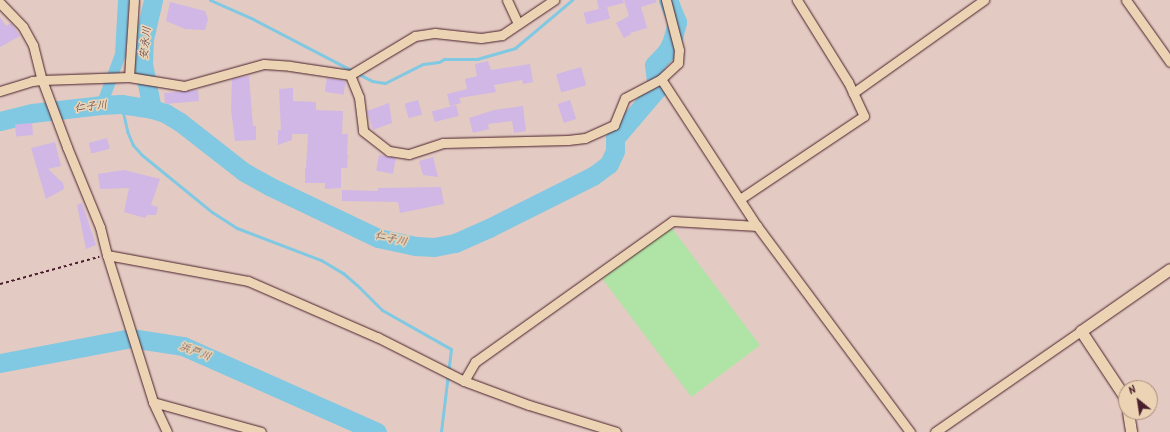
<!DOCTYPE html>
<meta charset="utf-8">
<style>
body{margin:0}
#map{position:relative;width:1170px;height:432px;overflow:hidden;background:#e3cbc3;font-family:Kalam,"Klee One",sans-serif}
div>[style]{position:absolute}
.green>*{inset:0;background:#b0e4a6;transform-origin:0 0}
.stream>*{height:3px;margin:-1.5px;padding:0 1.5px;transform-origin:1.5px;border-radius:1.5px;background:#81c8e2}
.canal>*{height:11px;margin:-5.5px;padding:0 5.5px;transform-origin:5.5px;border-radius:5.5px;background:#81c8e2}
.river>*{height:19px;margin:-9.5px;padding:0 9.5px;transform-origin:9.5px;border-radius:9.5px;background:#81c8e2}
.building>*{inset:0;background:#d0b7e5;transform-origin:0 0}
.path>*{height:2px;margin-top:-1px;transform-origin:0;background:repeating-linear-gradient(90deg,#4a1f2b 0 3px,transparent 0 6px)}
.roads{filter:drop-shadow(0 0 1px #4a1f2b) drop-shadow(0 0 1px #4a1f2b)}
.minor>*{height:9px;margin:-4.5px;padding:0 4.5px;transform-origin:4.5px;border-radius:4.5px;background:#ebd3b4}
.tertiary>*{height:11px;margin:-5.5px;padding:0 5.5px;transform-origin:5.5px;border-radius:5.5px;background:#ebd3b4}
span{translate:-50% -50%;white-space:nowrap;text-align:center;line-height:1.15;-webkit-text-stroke:3.5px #ebd3b4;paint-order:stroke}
.water-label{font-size:11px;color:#523846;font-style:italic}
.north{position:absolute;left:1118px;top:380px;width:40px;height:40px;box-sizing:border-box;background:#ebd3b4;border:1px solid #ab8b7d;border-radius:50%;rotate:330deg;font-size:11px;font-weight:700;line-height:16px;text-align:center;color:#4a1f2b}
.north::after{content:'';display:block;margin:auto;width:14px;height:18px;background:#4a1f2b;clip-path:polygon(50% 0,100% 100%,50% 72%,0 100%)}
</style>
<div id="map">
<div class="green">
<i style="left:671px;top:227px;width:148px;height:86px;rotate:53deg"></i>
</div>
<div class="stream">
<i style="left:210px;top:0;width:47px;rotate:23.8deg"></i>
<i style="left:253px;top:19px;width:134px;rotate:27.5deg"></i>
<i style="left:372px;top:81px;width:13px;rotate:9deg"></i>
<i style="left:385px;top:83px;width:42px;rotate:-26.6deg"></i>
<i style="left:423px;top:64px;width:16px;rotate:-7deg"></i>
<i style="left:439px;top:62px;width:6px;rotate:-31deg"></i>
<i style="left:444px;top:59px;width:33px"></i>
<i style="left:477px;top:59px;width:40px;rotate:-16deg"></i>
<i style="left:515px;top:48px;width:75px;rotate:-40.1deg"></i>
<i style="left:121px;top:104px;width:28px;rotate:77deg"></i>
<i style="left:127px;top:131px;width:15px;rotate:67deg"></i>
<i style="left:133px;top:145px;width:13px;rotate:48deg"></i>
<i style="left:142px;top:155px;width:90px;rotate:39.2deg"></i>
<i style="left:212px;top:212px;width:30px;rotate:33deg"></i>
<i style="left:237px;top:228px;width:90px;rotate:20.9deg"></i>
<i style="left:321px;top:260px;width:26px;rotate:31deg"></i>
<i style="left:343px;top:273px;width:18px;rotate:41deg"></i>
<i style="left:357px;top:285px;width:35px;rotate:45deg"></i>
<i style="left:382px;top:310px;width:79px;rotate:29.5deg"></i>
<i style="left:451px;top:349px;width:84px;rotate:96.9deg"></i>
</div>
<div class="canal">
<i style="left:101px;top:105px;width:54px;rotate:-69.6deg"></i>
<i style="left:120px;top:54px;width:54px;rotate:-86.8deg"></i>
</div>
<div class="river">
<i style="left:152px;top:109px;width:46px;rotate:-101.3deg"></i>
<i style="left:143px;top:64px;width:25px;rotate:-88deg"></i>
<i style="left:144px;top:39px;width:40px;rotate:-77deg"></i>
<i style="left:0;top:121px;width:33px;rotate:-14deg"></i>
<i style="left:32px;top:113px;width:69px;rotate:-6.6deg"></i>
<i style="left:101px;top:105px;width:20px;rotate:-3deg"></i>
<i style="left:121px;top:104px;width:31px;rotate:9deg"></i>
<i style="left:152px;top:109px;width:14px;rotate:17deg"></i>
<i style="left:165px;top:113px;width:17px;rotate:31deg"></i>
<i style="left:180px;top:122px;width:81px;rotate:38deg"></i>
<i style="left:244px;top:172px;width:29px;rotate:29deg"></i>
<i style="left:269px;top:186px;width:121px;rotate:25.5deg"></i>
<i style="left:378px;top:238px;width:39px;rotate:12deg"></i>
<i style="left:416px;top:246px;width:18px;rotate:3deg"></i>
<i style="left:434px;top:247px;width:21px;rotate:-11deg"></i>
<i style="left:455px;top:243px;width:37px;rotate:-24deg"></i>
<i style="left:489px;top:228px;width:116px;rotate:-26.6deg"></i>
<i style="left:593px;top:176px;width:20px;rotate:-37deg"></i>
<i style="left:609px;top:164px;width:14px;rotate:-65deg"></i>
<i style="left:615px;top:151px;width:13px;rotate:-90deg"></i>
<i style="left:615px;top:138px;width:65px;rotate:-49.4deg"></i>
<i style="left:657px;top:89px;width:24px;rotate:-97deg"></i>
<i style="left:654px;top:65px;width:19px;rotate:-47deg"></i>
<i style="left:667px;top:51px;width:11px;rotate:-63deg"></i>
<i style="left:672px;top:41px;width:20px;rotate:-75deg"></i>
<i style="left:677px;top:22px;width:24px;rotate:-112deg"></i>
<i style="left:0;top:363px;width:133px;rotate:-10.8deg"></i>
<i style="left:131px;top:338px;width:53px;rotate:8.7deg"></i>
<i style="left:183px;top:346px;width:212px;rotate:23.9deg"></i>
</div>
<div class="building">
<i style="clip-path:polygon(597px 0,623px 0,624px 3px,599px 9px)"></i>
<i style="clip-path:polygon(624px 0,656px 0,657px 2px,641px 7px,647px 28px,630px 33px,631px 34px,624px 38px,616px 23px,629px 16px)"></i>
<i style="clip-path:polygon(170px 2px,205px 11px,208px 19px,205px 30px,185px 29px,166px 21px)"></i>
<i style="left:607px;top:7px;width:12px;height:24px;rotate:76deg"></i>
<i style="clip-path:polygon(0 17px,6px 26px,11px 23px,20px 36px,0 47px)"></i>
<i style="clip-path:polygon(488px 61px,491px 70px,530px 64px,533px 82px,523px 84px,522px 80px,494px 85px,496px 92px,459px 98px,461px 103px,450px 106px,447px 94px,467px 89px,465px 79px,477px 76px,475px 64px)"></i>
<i style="left:581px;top:67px;width:19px;height:26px;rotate:74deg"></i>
<i style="clip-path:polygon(249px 76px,253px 126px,256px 126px,256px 140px,235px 141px,231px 109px,232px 79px)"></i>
<i style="left:327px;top:78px;width:19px;height:14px;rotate:9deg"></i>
<i style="clip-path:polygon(293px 88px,293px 101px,316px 102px,316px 110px,343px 111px,342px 134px,348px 134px,347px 154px,348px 155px,347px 168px,341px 168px,341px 188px,325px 189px,325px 183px,305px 183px,305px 168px,306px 168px,308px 134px,292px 134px,292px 140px,278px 145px,278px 130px,281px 130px,279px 89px)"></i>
<i style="left:198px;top:90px;width:11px;height:34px;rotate:85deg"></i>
<i style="left:418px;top:100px;width:15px;height:14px;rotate:74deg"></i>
<i style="left:570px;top:100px;width:20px;height:13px;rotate:72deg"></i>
<i style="clip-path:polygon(389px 103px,392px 123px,373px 130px,367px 111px)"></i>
<i style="left:456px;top:105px;width:11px;height:25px;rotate:75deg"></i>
<i style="clip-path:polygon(523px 106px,526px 131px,514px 133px,512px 121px,488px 124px,489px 129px,473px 133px,469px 118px,494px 110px)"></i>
<i style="left:32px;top:123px;width:12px;height:17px;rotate:85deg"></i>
<i style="left:107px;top:138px;width:11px;height:19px;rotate:75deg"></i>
<i style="clip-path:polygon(55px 142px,61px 166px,48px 169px,63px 183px,64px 189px,46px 199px,31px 148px)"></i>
<i style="left:379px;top:155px;width:17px;height:16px;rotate:10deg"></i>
<i style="clip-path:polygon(433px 157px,438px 177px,423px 175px,419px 161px)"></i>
<i style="clip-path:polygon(124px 170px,160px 179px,151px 205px,158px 207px,156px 215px,147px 215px,145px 218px,124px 212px,129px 188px,100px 189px,98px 174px)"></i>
<i style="clip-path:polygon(441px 187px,444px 204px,400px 213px,398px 202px,342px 201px,342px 190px,378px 191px,378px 188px)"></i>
<i style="clip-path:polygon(82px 203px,96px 245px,86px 249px,77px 205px)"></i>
</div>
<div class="path">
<i style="left:0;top:284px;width:103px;rotate:-15.3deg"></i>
</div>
<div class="roads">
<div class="minor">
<i style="left:507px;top:0;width:26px;rotate:65deg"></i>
<i style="left:1126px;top:0;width:76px;rotate:54.6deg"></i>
<i style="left:0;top:3px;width:33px;rotate:46deg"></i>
<i style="left:23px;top:27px;width:21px;rotate:61deg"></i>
<i style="left:33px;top:45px;width:36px;rotate:76deg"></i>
<i style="left:42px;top:80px;width:72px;rotate:69.5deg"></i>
<i style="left:67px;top:147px;width:87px;rotate:67.6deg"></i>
<i style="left:100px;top:227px;width:29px;rotate:76deg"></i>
<i style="left:107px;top:255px;width:154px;rotate:72.6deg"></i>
<i style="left:153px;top:402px;width:33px;rotate:65deg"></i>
<i style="left:350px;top:75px;width:24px;rotate:68deg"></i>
<i style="left:359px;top:97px;width:34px;rotate:83deg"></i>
<i style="left:363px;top:131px;width:33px;rotate:38deg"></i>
<i style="left:389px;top:151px;width:20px;rotate:9deg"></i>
<i style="left:409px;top:154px;width:36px;rotate:-18deg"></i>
<i style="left:443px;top:143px;width:125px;rotate:-1.4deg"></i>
<i style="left:568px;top:140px;width:17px;rotate:-7deg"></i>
<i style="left:585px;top:138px;width:32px;rotate:-24deg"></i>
<i style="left:614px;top:125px;width:29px;rotate:-68deg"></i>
<i style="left:625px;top:98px;width:41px;rotate:-27.8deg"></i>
<i style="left:661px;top:79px;width:23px;rotate:-43deg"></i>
<i style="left:678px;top:63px;width:13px;rotate:-86deg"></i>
<i style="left:679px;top:50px;width:52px;rotate:-104.6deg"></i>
<i style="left:129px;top:77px;width:77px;rotate:-86.3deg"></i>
<i style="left:661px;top:79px;width:176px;rotate:56.9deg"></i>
<i style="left:757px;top:226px;width:257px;rotate:53.4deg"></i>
<i style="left:0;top:91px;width:34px;rotate:-17deg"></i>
<i style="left:32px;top:81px;width:10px;rotate:-6deg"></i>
<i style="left:42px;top:80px;width:87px;rotate:-2deg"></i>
<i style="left:129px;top:77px;width:56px;rotate:9.3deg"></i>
<i style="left:184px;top:86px;width:83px;rotate:-15.4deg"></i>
<i style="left:264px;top:64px;width:26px;rotate:4deg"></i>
<i style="left:290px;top:66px;width:61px;rotate:8.5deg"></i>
<i style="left:350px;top:75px;width:76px;rotate:-31deg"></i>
<i style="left:415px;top:36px;width:20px;rotate:-9deg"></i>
<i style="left:435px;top:33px;width:46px;rotate:6.2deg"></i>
<i style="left:481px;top:38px;width:21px;rotate:-8deg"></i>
<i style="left:502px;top:35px;width:63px;rotate:-33.9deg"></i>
<i style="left:853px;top:93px;width:161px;rotate:-35.4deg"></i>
<i style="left:740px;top:199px;width:149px;rotate:-33.8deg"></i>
<i style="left:864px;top:116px;width:38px;rotate:-115deg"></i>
<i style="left:848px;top:82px;width:97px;rotate:-121.9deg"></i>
<i style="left:107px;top:255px;width:143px;rotate:10.4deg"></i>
<i style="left:248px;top:281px;width:141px;rotate:23.5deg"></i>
<i style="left:377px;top:337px;width:97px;rotate:26.8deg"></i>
<i style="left:464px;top:381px;width:69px;rotate:20.3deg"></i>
<i style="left:529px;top:405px;width:91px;rotate:17.2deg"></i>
<i style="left:464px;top:381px;width:22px;rotate:-60deg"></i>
<i style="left:475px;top:362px;width:243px;rotate:-35.5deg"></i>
<i style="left:673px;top:221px;width:84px;rotate:3.4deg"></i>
<i style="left:153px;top:402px;width:112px;rotate:15.5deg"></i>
<i style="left:935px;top:432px;width:178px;rotate:-34.7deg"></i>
</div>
<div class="tertiary">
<i style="left:1126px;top:402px;width:6px;rotate:-108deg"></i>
<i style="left:1124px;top:396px;width:78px;rotate:-123.5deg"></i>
<i style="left:1081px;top:331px;width:108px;rotate:-34.9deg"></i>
<i style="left:1128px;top:412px;width:20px;rotate:81deg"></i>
</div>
</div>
<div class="water-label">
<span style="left:146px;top:43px;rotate:-83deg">安永川</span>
<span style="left:91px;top:107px;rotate:-6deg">仁子川</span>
<span style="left:391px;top:239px;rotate:13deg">仁子川</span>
<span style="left:195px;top:352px;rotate:21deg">浜戸川</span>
</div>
<div class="north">N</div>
</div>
